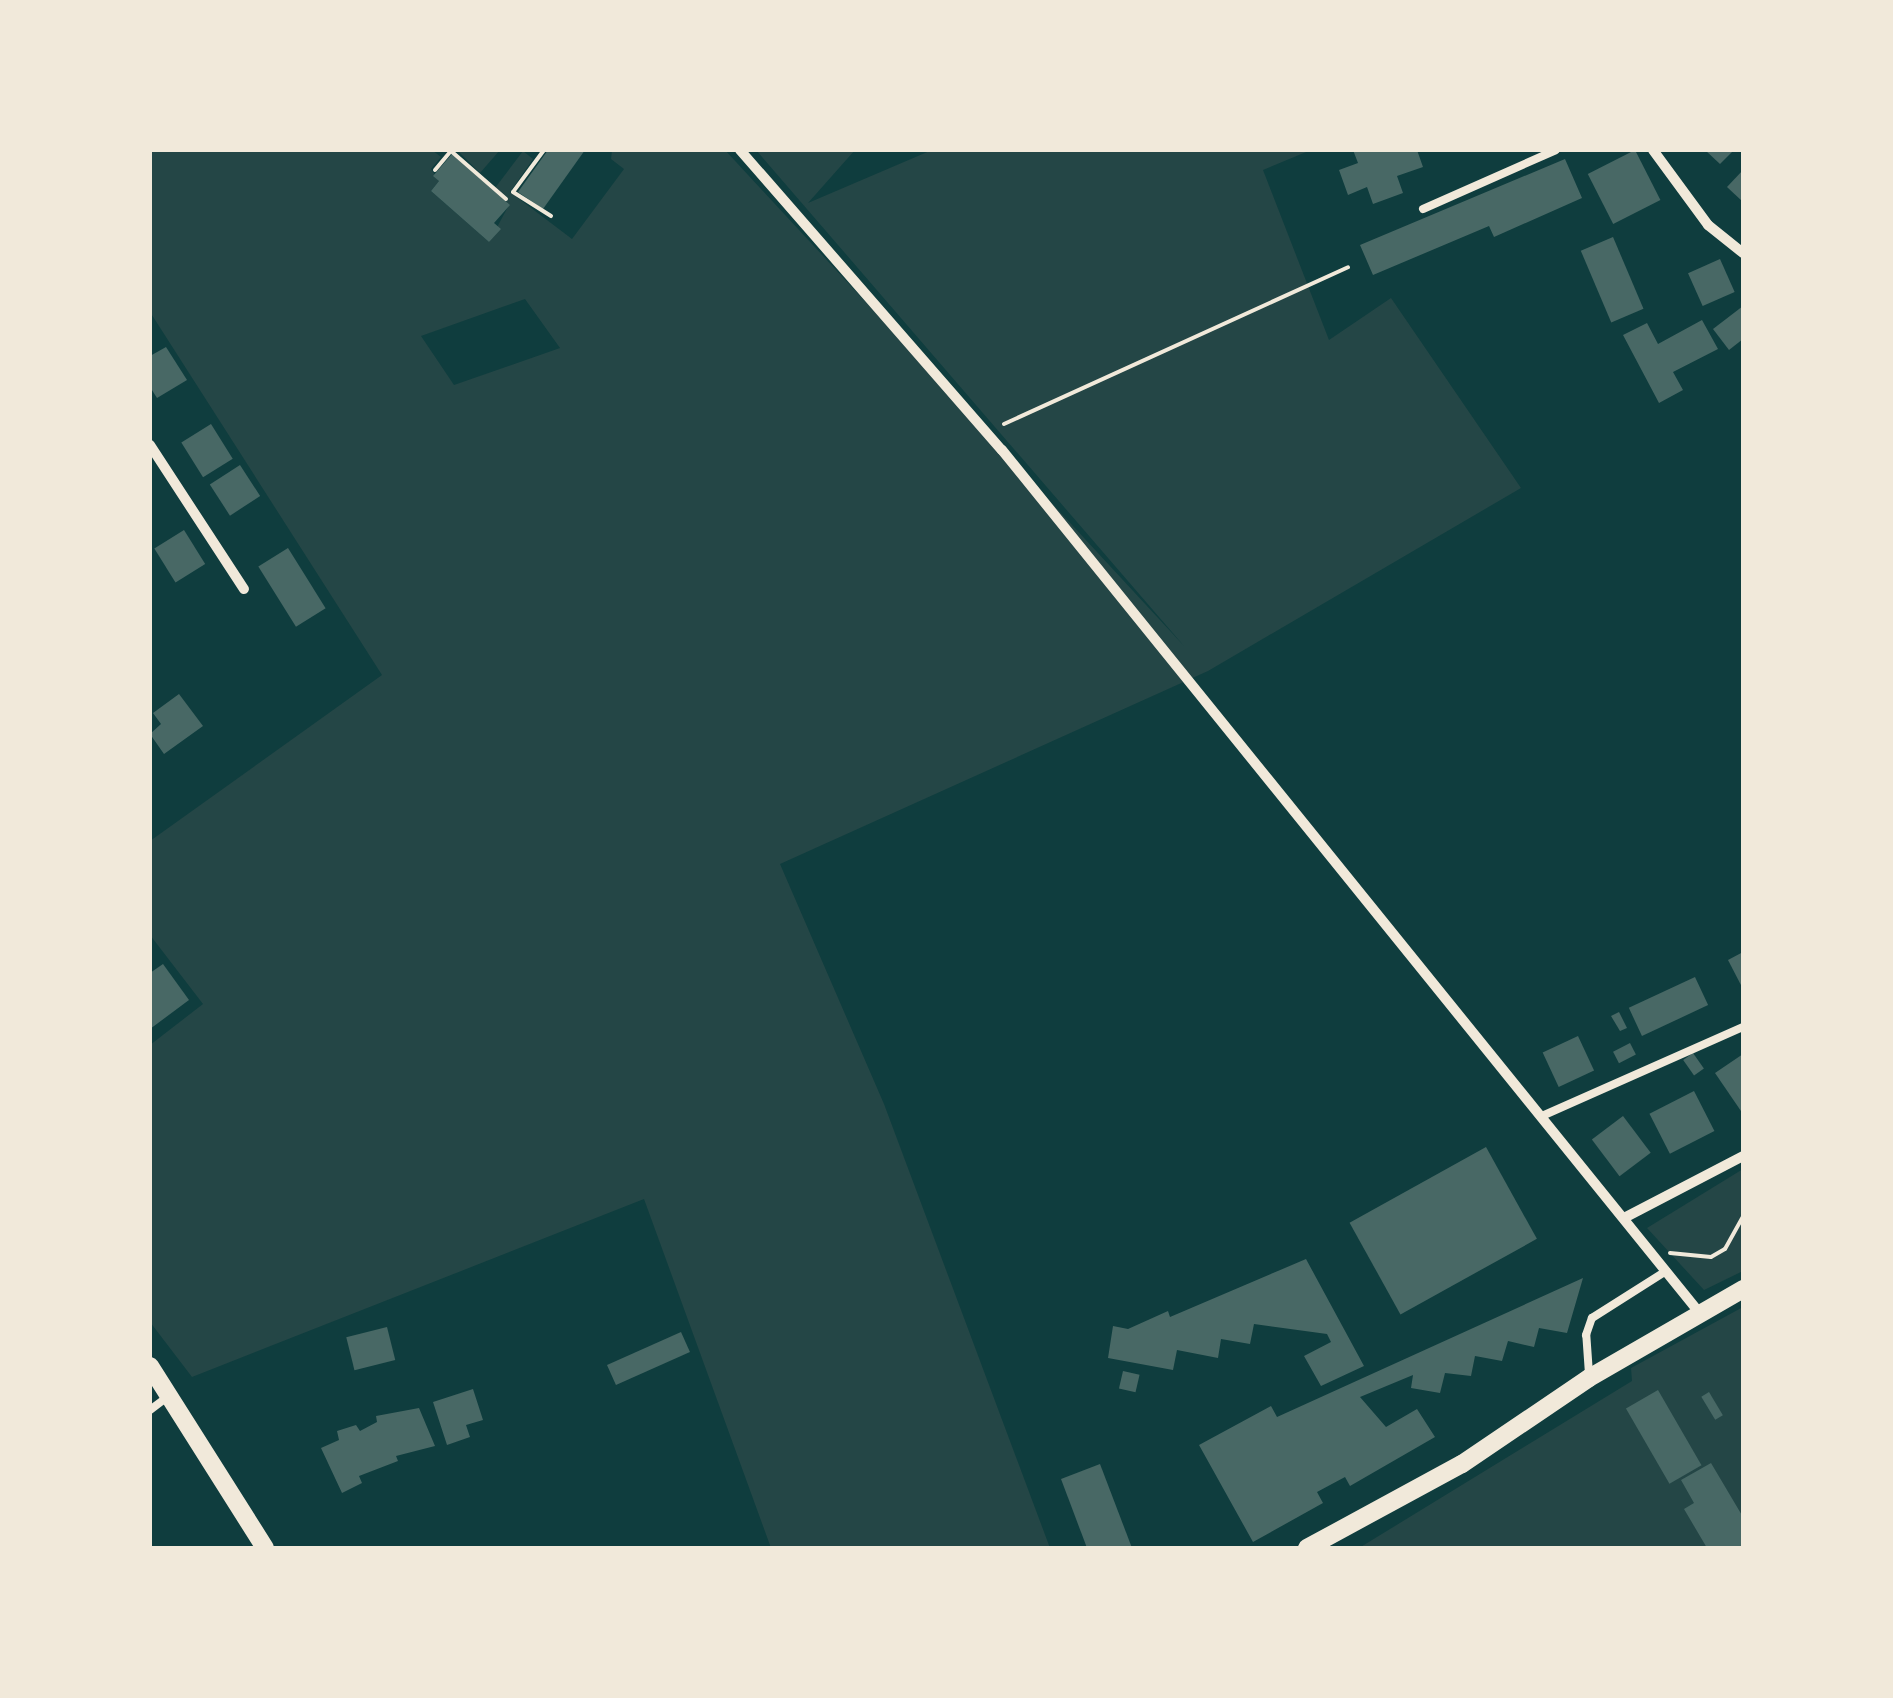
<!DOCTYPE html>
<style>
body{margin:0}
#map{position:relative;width:1893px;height:1698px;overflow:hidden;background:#0f3d3e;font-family:Montserrat,sans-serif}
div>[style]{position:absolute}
.green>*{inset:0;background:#244646}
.building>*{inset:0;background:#486865;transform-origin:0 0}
.path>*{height:4px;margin:-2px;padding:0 2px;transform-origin:2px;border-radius:2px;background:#f1e9da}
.service>*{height:8px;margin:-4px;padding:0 4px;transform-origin:4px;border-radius:4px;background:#f1e9da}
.minor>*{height:10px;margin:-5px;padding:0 5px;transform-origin:5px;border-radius:5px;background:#f1e9da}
.tertiary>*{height:18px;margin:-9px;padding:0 9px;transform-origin:9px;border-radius:9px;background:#f1e9da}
span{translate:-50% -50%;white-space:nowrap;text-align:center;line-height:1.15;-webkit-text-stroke:9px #f1e9da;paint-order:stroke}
.frame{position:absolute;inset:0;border:152px solid #f1e9da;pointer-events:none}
</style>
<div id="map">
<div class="green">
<i style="clip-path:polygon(evenodd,150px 150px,432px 150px,441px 157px,431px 169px,439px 181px,431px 191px,489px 242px,509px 205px,495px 188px,523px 151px,533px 159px,510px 192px,572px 239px,624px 169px,611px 159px,612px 150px,725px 150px,1184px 646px,756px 150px,855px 150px,808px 203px,932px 150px,1311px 150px,1263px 170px,1329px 340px,1391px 298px,1521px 488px,1208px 671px,780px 864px,884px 1104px,1050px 1548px,771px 1548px,644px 1199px,192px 1377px,150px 1322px,150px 1045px,203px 1004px,150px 935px,150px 841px,382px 675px,150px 312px,150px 150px,525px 299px,560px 348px,454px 385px,421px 336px,525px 299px)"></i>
<i style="clip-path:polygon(457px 150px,500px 150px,480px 173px)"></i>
<i style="clip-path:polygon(1743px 1169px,1743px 1271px,1704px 1290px,1647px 1228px)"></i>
<i style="clip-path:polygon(1743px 1307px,1743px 1548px,1359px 1548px,1632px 1381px,1631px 1368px)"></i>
</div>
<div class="building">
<i style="clip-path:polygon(548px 150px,585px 150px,543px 209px,518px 192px)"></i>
<i style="clip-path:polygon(1353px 150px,1417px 150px,1423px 167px,1397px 176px,1403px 193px,1373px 204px,1367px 187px,1348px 195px,1339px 170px,1358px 163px)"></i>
<i style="left:1635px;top:150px;width:56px;height:53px;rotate:63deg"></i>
<i style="clip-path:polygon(1705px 150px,1734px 150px,1720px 164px)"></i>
<i style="clip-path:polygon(452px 154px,510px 205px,494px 223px,501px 229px,489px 242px,431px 191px,439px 181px,433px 176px)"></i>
<i style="clip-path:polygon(1565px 159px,1582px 198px,1494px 237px,1489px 226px,1373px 275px,1360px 245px)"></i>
<i style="clip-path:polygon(1743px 170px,1743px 202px,1727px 187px)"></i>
<i style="left:1613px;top:237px;width:78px;height:35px;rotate:67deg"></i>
<i style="left:1720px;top:259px;width:36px;height:35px;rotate:66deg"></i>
<i style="clip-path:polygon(1743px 306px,1743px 339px,1729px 350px,1713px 329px)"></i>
<i style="clip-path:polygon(1702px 320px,1718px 349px,1673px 372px,1683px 390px,1659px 403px,1623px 335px,1647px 323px,1658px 344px)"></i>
<i style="clip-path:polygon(166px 347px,187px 380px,157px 398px,150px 387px,150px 356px)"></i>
<i style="left:211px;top:424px;width:41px;height:35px;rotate:58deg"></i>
<i style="left:240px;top:465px;width:37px;height:36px;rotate:57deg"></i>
<i style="left:184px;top:530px;width:40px;height:35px;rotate:58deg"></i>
<i style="left:288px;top:548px;width:71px;height:35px;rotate:58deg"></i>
<i style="clip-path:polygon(179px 694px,203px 726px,164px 754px,150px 734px,161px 724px,153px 713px)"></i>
<i style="clip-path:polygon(1743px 952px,1743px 989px,1728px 960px)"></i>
<i style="clip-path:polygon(163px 964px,189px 1000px,150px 1029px,150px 973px)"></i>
<i style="left:1695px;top:977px;width:31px;height:73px;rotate:65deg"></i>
<i style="clip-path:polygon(1619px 1012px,1627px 1028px,1620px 1031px,1611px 1016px)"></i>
<i style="left:1578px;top:1036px;width:38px;height:39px;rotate:65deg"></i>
<i style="left:1630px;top:1043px;width:13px;height:19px;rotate:63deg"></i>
<i style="left:1693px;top:1053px;width:19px;height:12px;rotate:55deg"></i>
<i style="clip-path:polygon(1743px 1054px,1743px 1114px,1715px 1073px)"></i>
<i style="left:1694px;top:1091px;width:45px;height:50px;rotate:63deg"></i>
<i style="left:1623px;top:1116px;width:46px;height:39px;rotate:53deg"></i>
<i style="left:1486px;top:1147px;width:105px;height:156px;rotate:61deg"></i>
<i style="clip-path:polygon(1306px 1259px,1364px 1366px,1321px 1386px,1304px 1356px,1331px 1342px,1327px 1334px,1254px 1324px,1250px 1344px,1221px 1339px,1218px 1358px,1177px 1350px,1173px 1370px,1108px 1358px,1113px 1326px,1128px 1329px,1168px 1311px,1170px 1317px)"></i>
<i style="clip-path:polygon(1583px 1278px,1567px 1333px,1539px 1328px,1534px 1347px,1508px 1341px,1502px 1361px,1475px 1356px,1471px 1376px,1445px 1373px,1440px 1393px,1411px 1388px,1413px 1375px,1360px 1397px,1386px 1427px,1417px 1409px,1435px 1437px,1350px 1486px,1345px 1477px,1317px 1492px,1323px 1503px,1253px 1542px,1199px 1445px,1271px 1406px,1277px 1417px)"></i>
<i style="left:387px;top:1327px;width:34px;height:42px;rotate:76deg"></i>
<i style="left:681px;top:1332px;width:22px;height:81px;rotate:66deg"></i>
<i style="left:1123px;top:1371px;width:17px;height:18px;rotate:13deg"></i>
<i style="clip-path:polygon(473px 1389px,483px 1420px,466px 1425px,470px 1437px,447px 1445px,433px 1402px)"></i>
<i style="left:1658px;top:1390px;width:87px;height:37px;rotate:60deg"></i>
<i style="left:1709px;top:1392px;width:27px;height:9px;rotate:59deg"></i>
<i style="clip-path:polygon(419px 1408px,435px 1446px,396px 1456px,398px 1461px,359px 1476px,362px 1483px,342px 1493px,321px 1448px,339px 1440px,337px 1431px,356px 1425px,360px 1431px,377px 1422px,376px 1416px)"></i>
<i style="clip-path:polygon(1711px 1463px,1743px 1517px,1743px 1548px,1707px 1548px,1684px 1509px,1694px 1503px,1681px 1480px)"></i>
<i style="clip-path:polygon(1100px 1464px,1132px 1548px,1087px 1548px,1061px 1479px)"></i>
</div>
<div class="path">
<i style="left:544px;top:150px;width:52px;rotate:126.4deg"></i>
<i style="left:513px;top:192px;width:45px;rotate:32.3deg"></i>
<i style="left:451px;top:151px;width:73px;rotate:41.1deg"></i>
<i style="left:435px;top:170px;width:26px;rotate:-50deg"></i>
<i style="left:1004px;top:424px;width:378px;rotate:-24.5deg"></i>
<i style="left:1670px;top:1253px;width:41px;rotate:5.6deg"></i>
<i style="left:1711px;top:1257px;width:16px;rotate:-30deg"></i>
<i style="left:1725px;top:1249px;width:37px;rotate:-61deg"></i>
</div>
<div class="service">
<i style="left:1423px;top:209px;width:145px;rotate:-23.9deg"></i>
<i style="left:1542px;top:1116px;width:220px;rotate:-23.9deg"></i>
<i style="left:1589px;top:1374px;width:39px;rotate:-94deg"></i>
<i style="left:1586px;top:1335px;width:18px;rotate:-71deg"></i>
<i style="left:1592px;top:1318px;width:88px;rotate:-32.4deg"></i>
<i style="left:150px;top:1410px;width:21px;rotate:-37deg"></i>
</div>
<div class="minor">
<i style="left:740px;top:150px;width:398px;rotate:48.9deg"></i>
<i style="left:1002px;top:450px;width:1107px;rotate:51.05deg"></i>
<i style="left:1653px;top:150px;width:93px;rotate:53.7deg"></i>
<i style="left:1708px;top:225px;width:45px;rotate:38.7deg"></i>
<i style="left:150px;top:445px;width:172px;rotate:56.9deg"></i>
<i style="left:1624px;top:1218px;width:134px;rotate:-27.5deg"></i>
</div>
<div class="tertiary">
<i style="left:150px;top:1366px;width:215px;rotate:57.7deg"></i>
<i style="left:1307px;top:1548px;width:176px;rotate:-28.5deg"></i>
<i style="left:1462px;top:1464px;width:153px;rotate:-34.1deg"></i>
<i style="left:1589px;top:1378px;width:178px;rotate:-30deg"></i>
</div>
<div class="frame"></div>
</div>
